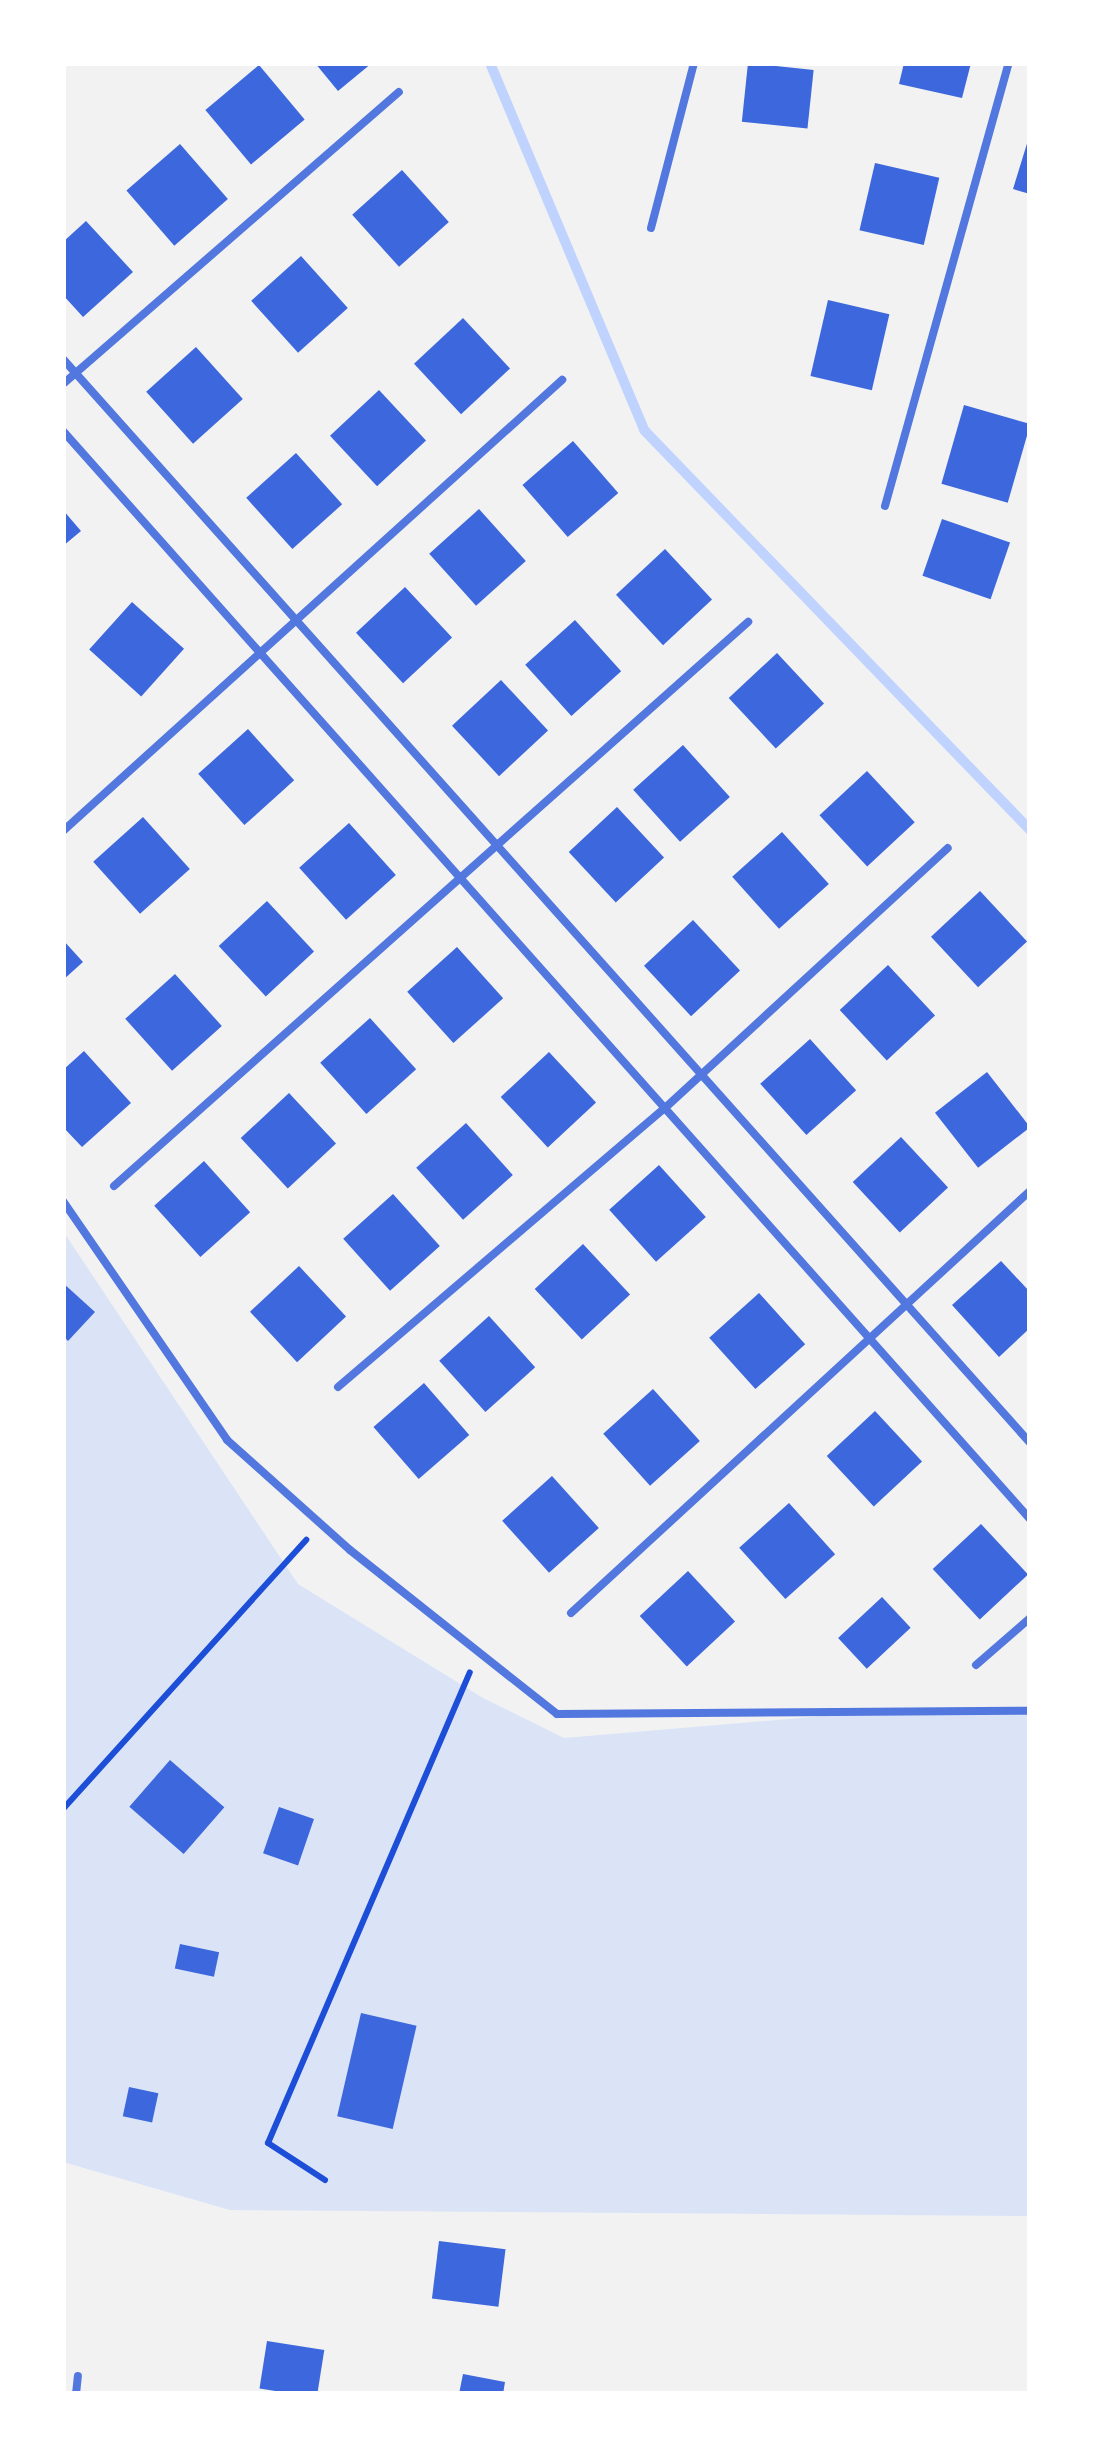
<!DOCTYPE html>
<style>
body{margin:0}
#map{position:relative;width:1093px;height:2457px;overflow:hidden;background:#f2f2f2;font-family:Commissioner,sans-serif}
div>[style]{position:absolute}
.green>*{inset:0;background:#dbe4f7}
.stream>*{height:10px;margin:-5px;padding:0 5px;transform-origin:5px;border-radius:5px;background:#bfd3fe}
.building>*{inset:0;background:#3d67dc;transform-origin:0 0}
.path>*{height:6px;margin:-3px;padding:0 3px;transform-origin:3px;border-radius:3px;background:#1d4ed8}
.service>*{height:8px;margin:-4px;padding:0 4px;transform-origin:4px;border-radius:4px;background:#5277de}
span{translate:-50% -50%;white-space:nowrap;text-align:center;line-height:1.15;-webkit-text-stroke:10px #fff;paint-order:stroke}
.frame{position:absolute;inset:0;border:66px solid #fff;pointer-events:none}
</style>
<div id="map">
<div class="green">
<i style="clip-path:polygon(63px 1231px,298px 1584px,483px 1698px,564px 1738px,882px 1711px,1030px 1713px,1030px 2216px,230px 2210px,63px 2162px)"></i>
</div>
<div class="stream">
<i style="left:490px;top:63px;width:398px;rotate:67.2deg"></i>
<i style="left:644px;top:430px;width:556px;rotate:46.02deg"></i>
</div>
<div class="building">
<i style="clip-path:polygon(315px 63px,372px 63px,338px 91px)"></i>
<i style="left:748px;top:63px;width:66px;height:59px;rotate:6deg"></i>
<i style="clip-path:polygon(904px 63px,971px 63px,962px 98px,899px 84px)"></i>
<i style="left:259px;top:65px;width:71px;height:70px;rotate:50deg"></i>
<i style="clip-path:polygon(1029px 137px,1030px 137px,1030px 194px,1013px 189px)"></i>
<i style="left:180px;top:144px;width:73px;height:71px;rotate:49deg"></i>
<i style="left:875px;top:163px;width:66px;height:69px;rotate:13deg"></i>
<i style="left:402px;top:170px;width:70px;height:67px;rotate:48deg"></i>
<i style="clip-path:polygon(86px 221px,133px 272px,83px 317px,63px 295px,63px 242px)"></i>
<i style="left:301px;top:256px;width:70px;height:67px;rotate:48deg"></i>
<i style="left:828px;top:300px;width:63px;height:78px;rotate:13deg"></i>
<i style="left:463px;top:318px;width:69px;height:67px;rotate:47deg"></i>
<i style="left:196px;top:347px;width:70px;height:67px;rotate:48deg"></i>
<i style="left:379px;top:390px;width:69px;height:67px;rotate:47deg"></i>
<i style="left:964px;top:405px;width:69px;height:82px;rotate:16deg"></i>
<i style="left:573px;top:441px;width:69px;height:67px;rotate:49deg"></i>
<i style="left:296px;top:453px;width:69px;height:67px;rotate:48deg"></i>
<i style="left:479px;top:509px;width:70px;height:67px;rotate:48deg"></i>
<i style="clip-path:polygon(63px 510px,81px 531px,63px 546px)"></i>
<i style="left:942px;top:519px;width:72px;height:60px;rotate:19deg"></i>
<i style="left:665px;top:549px;width:69px;height:67px;rotate:47deg"></i>
<i style="left:405px;top:587px;width:69px;height:67px;rotate:47deg"></i>
<i style="left:132px;top:602px;width:70px;height:64px;rotate:42deg"></i>
<i style="left:575px;top:620px;width:69px;height:67px;rotate:48deg"></i>
<i style="left:777px;top:653px;width:69px;height:66px;rotate:47deg"></i>
<i style="left:501px;top:680px;width:69px;height:67px;rotate:47deg"></i>
<i style="left:248px;top:729px;width:69px;height:67px;rotate:48deg"></i>
<i style="left:683px;top:745px;width:70px;height:67px;rotate:48deg"></i>
<i style="left:867px;top:771px;width:70px;height:65px;rotate:47deg"></i>
<i style="left:617px;top:807px;width:69px;height:66px;rotate:47deg"></i>
<i style="left:143px;top:817px;width:70px;height:67px;rotate:48deg"></i>
<i style="left:349px;top:823px;width:70px;height:67px;rotate:48deg"></i>
<i style="left:782px;top:832px;width:70px;height:67px;rotate:48deg"></i>
<i style="left:980px;top:891px;width:69px;height:67px;rotate:47deg"></i>
<i style="left:267px;top:901px;width:69px;height:66px;rotate:47deg"></i>
<i style="left:693px;top:920px;width:69px;height:67px;rotate:47deg"></i>
<i style="clip-path:polygon(63px 940px,83px 962px,63px 980px)"></i>
<i style="left:457px;top:947px;width:69px;height:67px;rotate:48deg"></i>
<i style="left:888px;top:965px;width:69px;height:66px;rotate:47deg"></i>
<i style="left:175px;top:974px;width:70px;height:67px;rotate:48deg"></i>
<i style="left:370px;top:1018px;width:69px;height:67px;rotate:48deg"></i>
<i style="left:810px;top:1039px;width:69px;height:67px;rotate:48deg"></i>
<i style="clip-path:polygon(84px 1051px,131px 1103px,82px 1147px,63px 1127px,63px 1070px)"></i>
<i style="left:549px;top:1052px;width:69px;height:66px;rotate:47deg"></i>
<i style="left:987px;top:1072px;width:70px;height:66px;rotate:52deg"></i>
<i style="left:289px;top:1093px;width:69px;height:66px;rotate:47deg"></i>
<i style="left:466px;top:1123px;width:70px;height:67px;rotate:48deg"></i>
<i style="left:901px;top:1137px;width:69px;height:66px;rotate:47deg"></i>
<i style="left:204px;top:1161px;width:69px;height:67px;rotate:48deg"></i>
<i style="left:659px;top:1165px;width:70px;height:67px;rotate:48deg"></i>
<i style="left:393px;top:1194px;width:70px;height:67px;rotate:48deg"></i>
<i style="left:583px;top:1244px;width:69px;height:66px;rotate:47deg"></i>
<i style="clip-path:polygon(1001px 1261px,1030px 1292px,1030px 1328px,999px 1357px,952px 1305px)"></i>
<i style="left:299px;top:1266px;width:69px;height:67px;rotate:47deg"></i>
<i style="clip-path:polygon(63px 1283px,95px 1312px,68px 1341px,63px 1336px)"></i>
<i style="left:759px;top:1293px;width:69px;height:67px;rotate:48deg"></i>
<i style="left:489px;top:1316px;width:69px;height:67px;rotate:48deg"></i>
<i style="left:424px;top:1383px;width:69px;height:67px;rotate:49deg"></i>
<i style="left:653px;top:1389px;width:70px;height:67px;rotate:48deg"></i>
<i style="left:875px;top:1411px;width:69px;height:66px;rotate:47deg"></i>
<i style="left:552px;top:1476px;width:70px;height:67px;rotate:48deg"></i>
<i style="left:789px;top:1503px;width:69px;height:67px;rotate:48deg"></i>
<i style="left:981px;top:1524px;width:69px;height:66px;rotate:47deg"></i>
<i style="left:688px;top:1571px;width:69px;height:66px;rotate:47deg"></i>
<i style="left:882px;top:1597px;width:42px;height:60px;rotate:47deg"></i>
<i style="left:170px;top:1760px;width:72px;height:62px;rotate:41deg"></i>
<i style="left:279px;top:1807px;width:37px;height:49px;rotate:19deg"></i>
<i style="left:180px;top:1944px;width:40px;height:25px;rotate:12deg"></i>
<i style="left:361px;top:2013px;width:57px;height:106px;rotate:13deg"></i>
<i style="left:129px;top:2087px;width:30px;height:30px;rotate:12deg"></i>
<i style="left:439px;top:2241px;width:67px;height:58px;rotate:7deg"></i>
<i style="left:267px;top:2341px;width:58px;height:48px;rotate:9deg"></i>
<i style="clip-path:polygon(463px 2374px,505px 2382px,503px 2394px,459px 2394px)"></i>
</div>
<div class="path">
<i style="left:63px;top:1809px;width:363px;rotate:-47.9deg"></i>
<i style="left:325px;top:2180px;width:68px;rotate:-147deg"></i>
<i style="left:268px;top:2143px;width:512px;rotate:-66.79deg"></i>
</div>
<div class="service">
<i style="left:651px;top:228px;width:171px;rotate:-75.4deg"></i>
<i style="left:63px;top:359px;width:1453px;rotate:48.26deg"></i>
<i style="left:63px;top:384px;width:445px;rotate:-41deg"></i>
<i style="left:63px;top:431px;width:1456px;rotate:48.37deg"></i>
<i style="left:885px;top:506px;width:460px;rotate:-74.4deg"></i>
<i style="left:63px;top:831px;width:673px;rotate:-42.11deg"></i>
<i style="left:114px;top:1186px;width:849px;rotate:-41.66deg"></i>
<i style="left:63px;top:1201px;width:290px;rotate:55.5deg"></i>
<i style="left:227px;top:1440px;width:165px;rotate:41.8deg"></i>
<i style="left:350px;top:1550px;width:264px;rotate:38.4deg"></i>
<i style="left:557px;top:1714px;width:473px;rotate:-0.4deg"></i>
<i style="left:338px;top:1387px;width:430px;rotate:-40.5deg"></i>
<i style="left:665px;top:1108px;width:384px;rotate:-42.6deg"></i>
<i style="left:571px;top:1613px;width:624px;rotate:-42.6deg"></i>
<i style="left:976px;top:1665px;width:72px;rotate:-41deg"></i>
<i style="left:76px;top:2394px;width:18px;rotate:-84deg"></i>
</div>
<div class="frame"></div>
</div>
